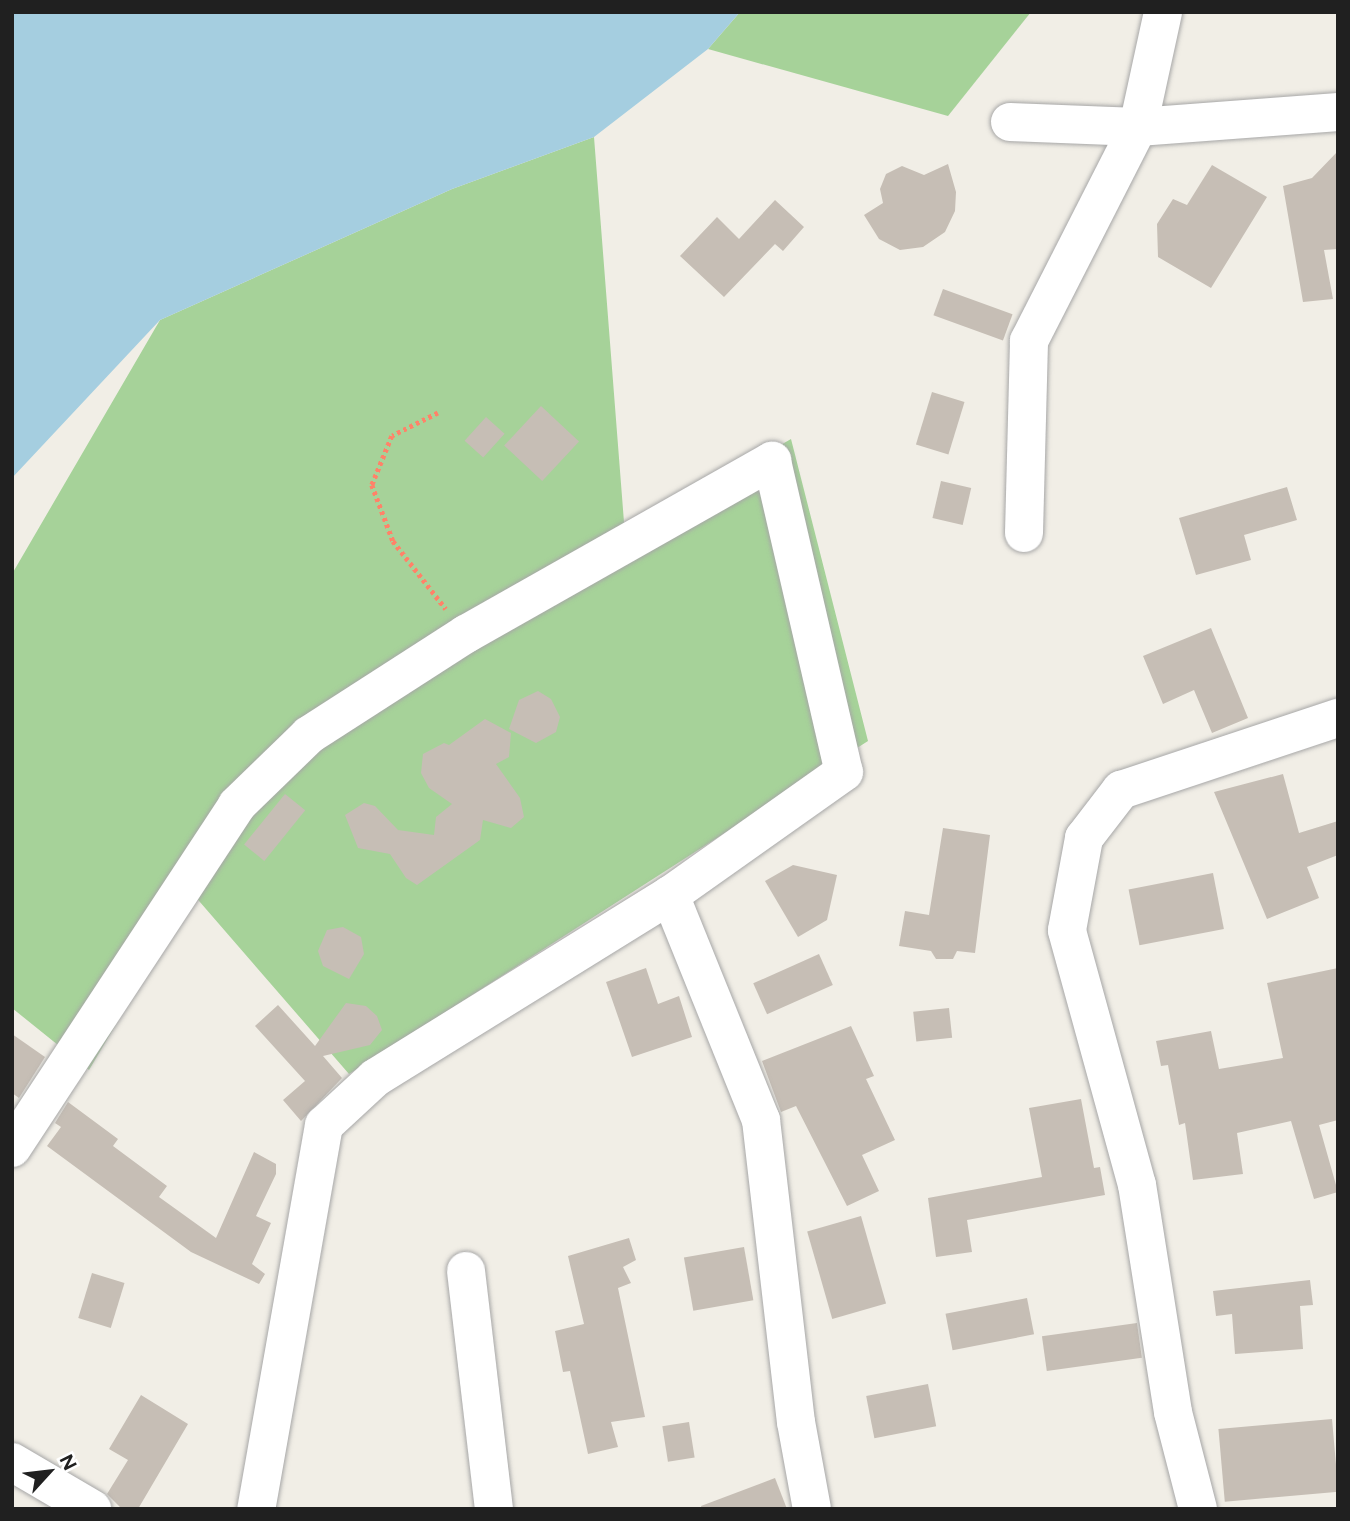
<!DOCTYPE html>
<style>
body{margin:0}
#map{position:relative;width:1350px;height:1521px;overflow:hidden;background:#f1eee6;font-family:Figtree,sans-serif}
div>[style]{position:absolute}
.forest>*{inset:0;background:#a6d299}
.water>*{inset:0;background:#a5cee0}
.building>*{inset:0;background:#c6beb5;transform-origin:0 0}
.path>*{height:4.5px;margin-top:-2.25px;transform-origin:0;background:repeating-linear-gradient(90deg,#ff8369 0 3.5px,transparent 0 7px)}
.roads{filter:drop-shadow(0 0 2px #a7a7a7) drop-shadow(0 0 2px #a7a7a7)}
.minor>*{height:38px;margin:-19px;padding:0 19px;transform-origin:19px;border-radius:19px;background:#fff}
span{translate:-50% -50%;white-space:nowrap;text-align:center;line-height:1.15;-webkit-text-stroke:6px #fff;paint-order:stroke}
.frame{position:absolute;inset:0;border:14px solid #202020;pointer-events:none}
.north{position:absolute;left:14px;top:1437px;width:70px;height:70px;-webkit-text-stroke:5px #fff;paint-order:stroke;rotate:63deg;font-size:19px;font-weight:700;line-height:28px;text-align:center;color:#202020}
.north::after{content:'';display:block;margin:auto;width:24px;height:32px;background:#202020;clip-path:polygon(50% 0,100% 100%,50% 72%,0 100%)}
</style>
<div id="map">
<div class="forest">
<i style="clip-path:polygon(740px 12px,1031px 12px,948px 116px,708px 49px)"></i>
<i style="clip-path:polygon(594px 137px,625px 535px,791px 439px,868px 741px,349px 1074px,193px 894px,89px 1070px,12px 1008px,12px 574px,160px 320px,452px 189px)"></i>
</div>
<div class="water">
<i style="clip-path:polygon(12px 12px,740px 12px,708px 49px,594px 137px,452px 189px,160px 320px,12px 478px)"></i>
</div>
<div class="building">
<i style="clip-path:polygon(1338px 151px,1338px 249px,1324px 250px,1333px 299px,1303px 302px,1283px 186px,1312px 178px)"></i>
<i style="clip-path:polygon(948px 164px,956px 192px,955px 211px,945px 232px,923px 247px,900px 250px,879px 239px,864px 215px,883px 203px,880px 189px,886px 174px,902px 166px,924px 175px)"></i>
<i style="clip-path:polygon(1212px 165px,1267px 197px,1211px 288px,1158px 257px,1157px 224px,1173px 199px,1187px 205px)"></i>
<i style="clip-path:polygon(775px 200px,804px 227px,783px 251px,775px 244px,724px 297px,680px 256px,717px 217px,739px 239px)"></i>
<i style="left:943px;top:289px;width:74px;height:28px;rotate:20deg"></i>
<i style="left:932px;top:392px;width:34px;height:55px;rotate:17deg"></i>
<i style="left:541px;top:406px;width:52px;height:54px;rotate:43deg"></i>
<i style="left:486px;top:417px;width:25px;height:32px;rotate:42deg"></i>
<i style="left:941px;top:481px;width:31px;height:38px;rotate:13deg"></i>
<i style="clip-path:polygon(1287px 487px,1297px 520px,1244px 535px,1251px 560px,1196px 575px,1179px 518px)"></i>
<i style="clip-path:polygon(1211px 628px,1248px 718px,1212px 733px,1194px 690px,1163px 704px,1143px 656px)"></i>
<i style="clip-path:polygon(538px 691px,551px 699px,560px 717px,556px 732px,536px 743px,509px 729px,519px 700px)"></i>
<i style="clip-path:polygon(485px 719px,511px 733px,509px 757px,496px 764px,520px 798px,524px 817px,511px 828px,483px 820px,480px 840px,417px 885px,406px 878px,390px 854px,358px 848px,345px 815px,364px 803px,375px 806px,398px 830px,434px 835px,436px 817px,452px 804px,429px 788px,421px 773px,423px 754px,444px 743px,449px 745px)"></i>
<i style="clip-path:polygon(1283px 774px,1299px 833px,1338px 821px,1338px 855px,1307px 867px,1319px 898px,1267px 919px,1214px 792px)"></i>
<i style="left:285px;top:794px;width:26px;height:65px;rotate:39deg"></i>
<i style="clip-path:polygon(943px 828px,990px 835px,975px 953px,957px 951px,953px 959px,936px 959px,931px 951px,899px 946px,905px 911px,929px 915px)"></i>
<i style="clip-path:polygon(793px 865px,837px 875px,827px 920px,798px 937px,765px 881px)"></i>
<i style="left:1213px;top:873px;width:57px;height:86px;rotate:79deg"></i>
<i style="clip-path:polygon(343px 927px,361px 937px,364px 954px,349px 979px,323px 966px,318px 951px,327px 930px)"></i>
<i style="left:819px;top:954px;width:34px;height:72px;rotate:66deg"></i>
<i style="clip-path:polygon(646px 968px,658px 1004px,679px 996px,692px 1037px,632px 1057px,606px 982px)"></i>
<i style="clip-path:polygon(1338px 968px,1338px 1120px,1319px 1125px,1338px 1192px,1314px 1199px,1291px 1121px,1237px 1133px,1243px 1174px,1193px 1180px,1185px 1123px,1179px 1125px,1168px 1065px,1161px 1066px,1156px 1041px,1211px 1031px,1219px 1069px,1283px 1058px,1267px 983px)"></i>
<i style="clip-path:polygon(346px 1003px,366px 1006px,377px 1016px,382px 1030px,370px 1045px,323px 1056px,342px 1078px,301px 1121px,283px 1100px,305px 1081px,255px 1026px,278px 1005px,315px 1046px)"></i>
<i style="left:949px;top:1008px;width:30px;height:36px;rotate:84deg"></i>
<i style="clip-path:polygon(851px 1026px,874px 1076px,866px 1079px,895px 1140px,862px 1155px,879px 1191px,847px 1206px,796px 1106px,781px 1112px,762px 1061px)"></i>
<i style="clip-path:polygon(12px 1034px,45px 1057px,19px 1098px,12px 1093px)"></i>
<i style="clip-path:polygon(1081px 1099px,1094px 1168px,1100px 1167px,1105px 1195px,967px 1220px,972px 1252px,936px 1257px,928px 1198px,1042px 1177px,1029px 1108px)"></i>
<i style="clip-path:polygon(68px 1102px,118px 1139px,113px 1146px,167px 1186px,159px 1197px,216px 1238px,254px 1152px,276px 1164px,276px 1174px,256px 1216px,271px 1223px,252px 1264px,265px 1274px,259px 1284px,191px 1252px,47px 1146px,61px 1127px,55px 1123px)"></i>
<i style="left:861px;top:1216px;width:91px;height:56px;rotate:74deg"></i>
<i style="clip-path:polygon(629px 1238px,636px 1260px,623px 1267px,631px 1283px,618px 1288px,645px 1417px,611px 1422px,618px 1447px,588px 1454px,570px 1371px,563px 1372px,555px 1331px,584px 1324px,568px 1256px)"></i>
<i style="left:744px;top:1247px;width:54px;height:61px;rotate:80deg"></i>
<i style="left:92px;top:1273px;width:34px;height:47px;rotate:17deg"></i>
<i style="clip-path:polygon(1310px 1280px,1313px 1305px,1300px 1306px,1303px 1349px,1235px 1354px,1232px 1314px,1216px 1316px,1213px 1291px)"></i>
<i style="left:1027px;top:1298px;width:37px;height:83px;rotate:79deg"></i>
<i style="left:1137px;top:1323px;width:35px;height:96px;rotate:82deg"></i>
<i style="left:928px;top:1384px;width:43px;height:63px;rotate:79deg"></i>
<i style="clip-path:polygon(141px 1395px,188px 1424px,138px 1509px,122px 1509px,107px 1494px,128px 1460px,109px 1449px)"></i>
<i style="left:1332px;top:1419px;width:73px;height:114px;rotate:85deg"></i>
<i style="left:689px;top:1422px;width:36px;height:27px;rotate:81deg"></i>
<i style="clip-path:polygon(775px 1478px,787px 1509px,702px 1509px,701px 1506px)"></i>
</div>
<div class="path">
<i style="left:438px;top:413px;width:51px;rotate:153.4deg"></i>
<i style="left:392px;top:436px;width:53px;rotate:112.2deg"></i>
<i style="left:372px;top:485px;width:60px;rotate:69.4deg"></i>
<i style="left:393px;top:541px;width:86px;rotate:52.1deg"></i>
</div>
<div class="roads">
<div class="minor">
<i style="left:1010px;top:122px;width:128px;rotate:2.2deg"></i>
<i style="left:1138px;top:127px;width:201px;rotate:-4.3deg"></i>
<i style="left:1024px;top:533px;width:192px;rotate:-88.5deg"></i>
<i style="left:1029px;top:341px;width:240px;rotate:-63deg"></i>
<i style="left:1138px;top:127px;width:118px;rotate:-77.7deg"></i>
<i style="left:670px;top:895px;width:243px;rotate:68deg"></i>
<i style="left:761px;top:1120px;width:304px;rotate:83.4deg"></i>
<i style="left:796px;top:1422px;width:88px;rotate:79.6deg"></i>
<i style="left:12px;top:1148px;width:410px;rotate:-56.7deg"></i>
<i style="left:237px;top:805px;width:100px;rotate:-44.2deg"></i>
<i style="left:309px;top:735px;width:187px;rotate:-32.8deg"></i>
<i style="left:466px;top:634px;width:352px;rotate:-29.5deg"></i>
<i style="left:772px;top:461px;width:319px;rotate:77deg"></i>
<i style="left:844px;top:772px;width:213px;rotate:144.7deg"></i>
<i style="left:670px;top:895px;width:347px;rotate:148.2deg"></i>
<i style="left:375px;top:1078px;width:69px;rotate:137.3deg"></i>
<i style="left:324px;top:1125px;width:390px;rotate:100deg"></i>
<i style="left:466px;top:1271px;width:240px;rotate:83.3deg"></i>
<i style="left:12px;top:1462px;width:93px;rotate:30.4deg"></i>
<i style="left:1198px;top:1509px;width:100px;rotate:-104.5deg"></i>
<i style="left:1173px;top:1412px;width:230px;rotate:-99deg"></i>
<i style="left:1137px;top:1185px;width:264px;rotate:-105.4deg"></i>
<i style="left:1067px;top:930px;width:94px;rotate:-79.5deg"></i>
<i style="left:1084px;top:838px;width:61px;rotate:-52.4deg"></i>
<i style="left:1121px;top:790px;width:229px;rotate:-18.4deg"></i>
</div>
</div>
<div class="frame"></div>
<div class="north">N</div>
</div>
